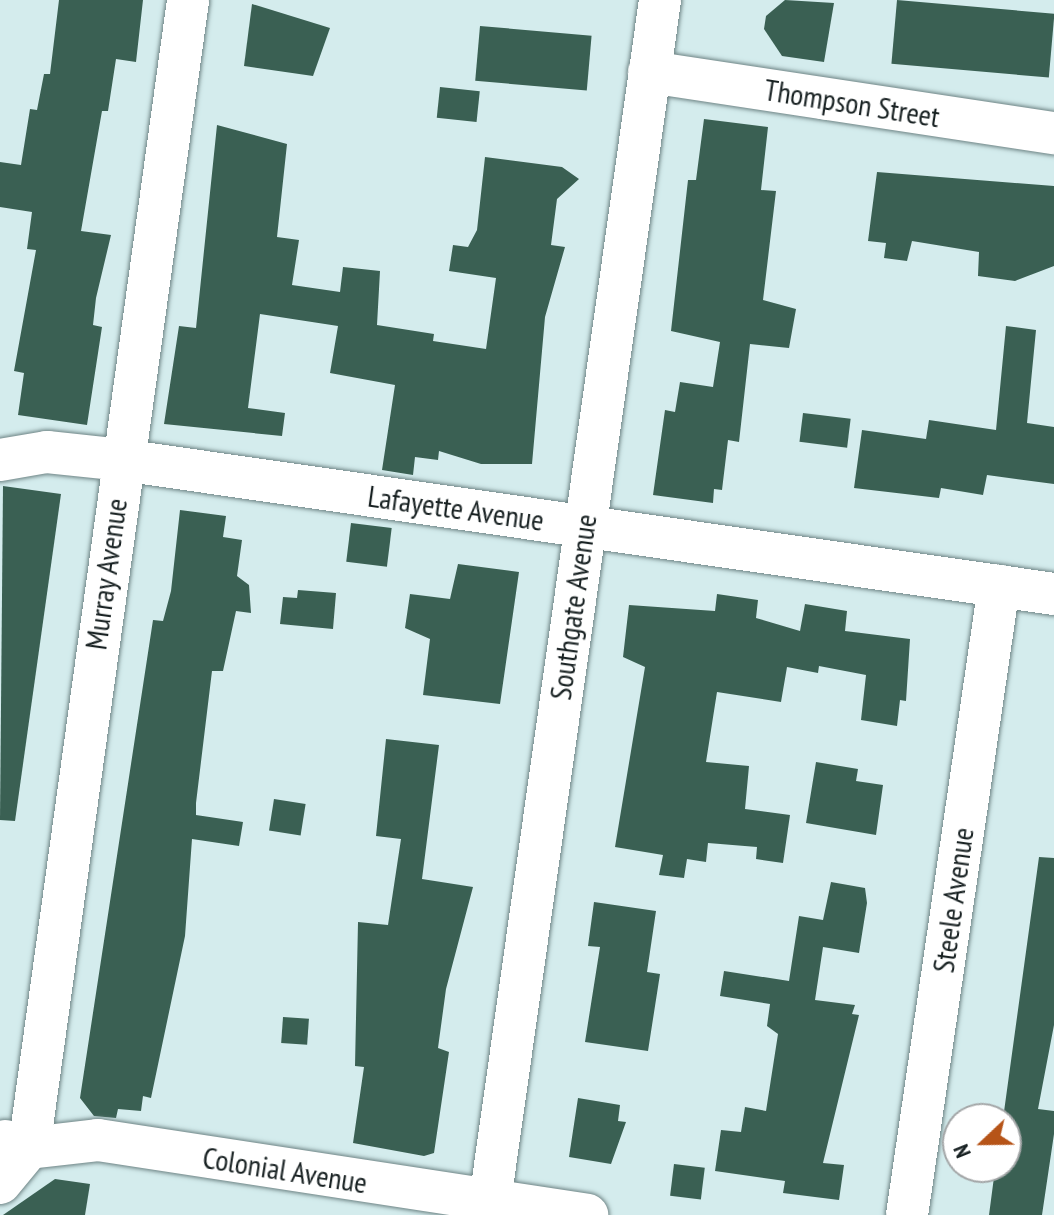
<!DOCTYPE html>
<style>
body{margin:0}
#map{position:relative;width:1054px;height:1215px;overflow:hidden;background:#d4eced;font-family:"PT Sans Narrow",sans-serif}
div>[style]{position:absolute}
.building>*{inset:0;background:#3a6053;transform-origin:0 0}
.roads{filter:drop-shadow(0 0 2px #6e8485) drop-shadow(0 0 2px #6e8485)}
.minor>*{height:42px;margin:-21px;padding:0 21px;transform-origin:21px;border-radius:21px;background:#fff}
span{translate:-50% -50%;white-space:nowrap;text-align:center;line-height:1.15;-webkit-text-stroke:8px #fff;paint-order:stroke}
.street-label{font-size:30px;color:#182122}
.north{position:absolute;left:942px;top:1103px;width:80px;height:80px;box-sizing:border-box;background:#fff;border:2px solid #a3a6a7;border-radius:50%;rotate:248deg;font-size:22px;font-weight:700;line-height:32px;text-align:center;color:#182122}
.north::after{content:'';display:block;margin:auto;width:28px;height:36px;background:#b65418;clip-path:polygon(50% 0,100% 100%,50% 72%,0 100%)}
</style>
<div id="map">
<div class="building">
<i style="clip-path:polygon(59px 0,143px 0,136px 62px,116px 59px,108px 111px,102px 111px,81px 231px,111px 235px,96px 298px,93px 325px,102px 327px,87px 425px,18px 415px,24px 373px,14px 371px,36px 250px,27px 249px,32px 212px,0 207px,0 162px,21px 165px,30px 109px,37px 110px,44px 74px,50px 74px)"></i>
<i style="clip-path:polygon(785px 0,834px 3px,824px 62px,782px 56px,764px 29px,766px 16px)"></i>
<i style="left:897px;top:0;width:158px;height:64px;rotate:5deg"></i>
<i style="clip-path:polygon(252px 4px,330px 28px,313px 76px,244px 66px)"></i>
<i style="left:480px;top:26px;width:112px;height:55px;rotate:5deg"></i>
<i style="left:440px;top:87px;width:40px;height:31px;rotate:6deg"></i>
<i style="clip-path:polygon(704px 119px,768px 127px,761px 190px,776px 191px,763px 300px,796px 309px,789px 348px,750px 344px,739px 442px,728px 440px,722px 490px,714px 489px,713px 503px,653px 495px,665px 410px,675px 412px,680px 382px,713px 387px,720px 342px,671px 331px,688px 180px,696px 180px)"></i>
<i style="clip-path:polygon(217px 125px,287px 144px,277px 237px,299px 240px,292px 285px,340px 292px,343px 267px,380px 271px,377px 325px,434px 334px,433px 341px,486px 349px,496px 278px,449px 271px,453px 245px,468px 247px,477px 230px,485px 157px,562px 167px,579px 179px,557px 199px,551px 245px,565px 247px,545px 317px,532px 464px,481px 464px,439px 451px,438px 460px,415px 457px,413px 475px,382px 470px,395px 385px,330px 373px,338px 326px,260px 314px,248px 408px,285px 413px,282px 436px,164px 424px,179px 326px,196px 328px)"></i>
<i style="clip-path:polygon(877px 172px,1054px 186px,1054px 266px,1015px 281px,978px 276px,979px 252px,912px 241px,907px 261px,884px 258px,886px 243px,868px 241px)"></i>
<i style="clip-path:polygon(1006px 326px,1036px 330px,1027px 423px,1054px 427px,1054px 484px,987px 475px,983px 495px,941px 488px,939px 498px,854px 488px,862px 430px,926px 439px,929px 420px,996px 430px)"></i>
<i style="left:803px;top:413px;width:48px;height:29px;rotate:7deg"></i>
<i style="clip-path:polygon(3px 486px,61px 494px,15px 821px,0 820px)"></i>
<i style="clip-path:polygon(180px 510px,226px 516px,223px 537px,242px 540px,237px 576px,249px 585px,251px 613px,236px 611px,223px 671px,212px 671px,196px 803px,196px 815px,243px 822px,239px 846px,192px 839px,185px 936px,151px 1098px,143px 1096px,141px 1111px,118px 1109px,116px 1118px,94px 1116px,80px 1098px,153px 620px,163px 621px,171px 591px)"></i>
<i style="left:351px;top:523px;width:41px;height:39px;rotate:7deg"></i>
<i style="clip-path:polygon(458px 564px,519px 572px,500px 704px,423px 695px,430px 639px,405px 628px,410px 594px,450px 599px)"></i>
<i style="clip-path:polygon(298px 590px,336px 593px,333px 629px,280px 624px,283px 597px,297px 598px)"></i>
<i style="clip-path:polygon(717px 594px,758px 600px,756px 618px,800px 631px,805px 604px,847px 611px,845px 631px,910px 639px,906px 701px,900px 700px,897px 726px,861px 720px,866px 675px,819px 666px,818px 673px,787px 667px,781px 702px,717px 692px,706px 762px,749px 766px,745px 809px,790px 815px,783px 863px,756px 859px,757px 847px,708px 843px,706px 862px,687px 859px,684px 878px,659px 875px,663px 855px,615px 847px,645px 667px,623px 657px,629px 605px,715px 611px)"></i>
<i style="clip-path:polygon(386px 739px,439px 745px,422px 879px,473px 887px,446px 989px,438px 1048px,449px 1052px,434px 1153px,424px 1156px,353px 1143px,364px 1067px,355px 1066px,358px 922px,388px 925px,401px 839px,376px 836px)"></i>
<i style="clip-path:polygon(816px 762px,858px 769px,856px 781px,883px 785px,876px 835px,806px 823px)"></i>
<i style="left:274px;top:799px;width:32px;height:32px;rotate:9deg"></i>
<i style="clip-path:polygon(1039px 857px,1054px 858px,1054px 1025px,1038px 1109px,1054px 1111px,1054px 1134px,1042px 1215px,989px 1215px,994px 1177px,1006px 1172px,1003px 1119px)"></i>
<i style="clip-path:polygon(831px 882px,865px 888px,867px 903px,859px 953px,823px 947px,815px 1000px,855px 1005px,852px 1014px,859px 1015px,823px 1163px,844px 1165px,839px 1200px,783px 1193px,785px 1181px,715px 1171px,721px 1130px,741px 1132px,745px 1107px,766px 1111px,778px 1034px,767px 1026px,770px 1004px,720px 996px,724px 971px,789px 981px,799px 916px,823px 920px)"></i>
<i style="clip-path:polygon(594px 902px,656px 911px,647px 972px,660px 974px,648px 1051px,585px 1042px,600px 947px,588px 946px)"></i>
<i style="left:283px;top:1017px;width:26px;height:26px;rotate:4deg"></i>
<i style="clip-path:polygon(578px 1098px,620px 1105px,618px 1121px,626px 1122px,611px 1164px,569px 1157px)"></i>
<i style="left:674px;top:1164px;width:31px;height:32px;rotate:7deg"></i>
<i style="clip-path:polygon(55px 1179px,90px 1184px,85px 1215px,3px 1215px)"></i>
</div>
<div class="roads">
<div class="minor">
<i style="left:649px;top:72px;width:410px;rotate:8.6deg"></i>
<i style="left:0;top:460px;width:48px;rotate:-9.7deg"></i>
<i style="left:47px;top:452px;width:75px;rotate:6.1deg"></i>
<i style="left:122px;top:460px;width:942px;rotate:8.18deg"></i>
<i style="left:5px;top:1141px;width:25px;rotate:16deg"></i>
<i style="left:29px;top:1148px;width:69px;rotate:-6.6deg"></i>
<i style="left:98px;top:1140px;width:495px;rotate:8.7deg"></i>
<i style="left:0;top:1183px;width:45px;rotate:-50.4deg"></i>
<i style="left:29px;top:1148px;width:1159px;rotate:-82.11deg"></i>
<i style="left:488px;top:1215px;width:1227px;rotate:-81.94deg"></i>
<i style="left:907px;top:1215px;width:636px;rotate:-81.68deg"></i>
</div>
</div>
<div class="street-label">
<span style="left:852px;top:103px;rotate:9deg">Thompson Street</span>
<span style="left:456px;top:508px;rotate:8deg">Lafayette Avenue</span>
<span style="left:106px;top:574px;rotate:-82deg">Murray Avenue</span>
<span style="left:573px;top:607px;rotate:-82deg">Southgate Avenue</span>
<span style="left:953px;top:900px;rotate:-82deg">Steele Avenue</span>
<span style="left:285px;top:1170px;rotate:9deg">Colonial Avenue</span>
</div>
<div class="north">N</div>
</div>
